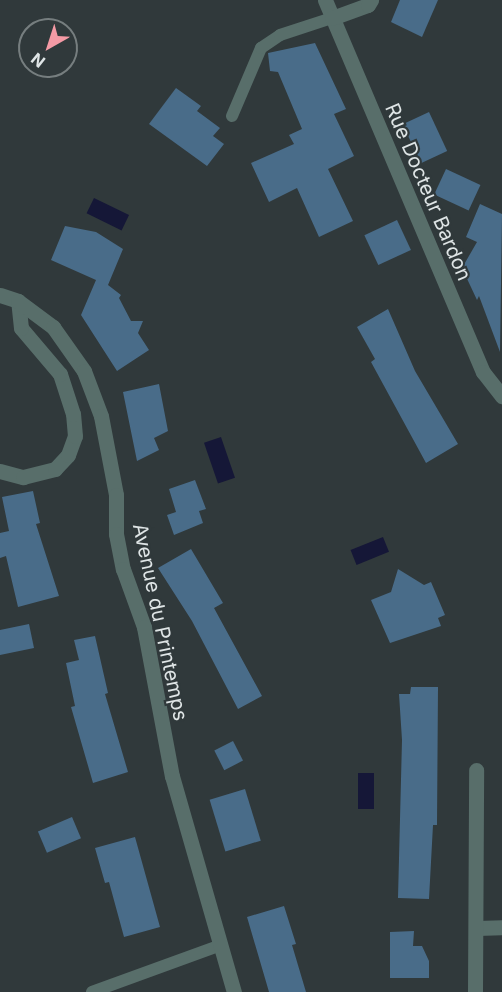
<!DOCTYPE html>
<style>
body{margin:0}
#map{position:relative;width:502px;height:992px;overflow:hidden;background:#30393b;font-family:Inter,sans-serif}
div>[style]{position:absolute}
.water>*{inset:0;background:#151737;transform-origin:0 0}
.building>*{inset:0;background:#496c89;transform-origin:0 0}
.service>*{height:12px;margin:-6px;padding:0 6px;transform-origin:6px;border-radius:6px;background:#586e6a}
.minor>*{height:15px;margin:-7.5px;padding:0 7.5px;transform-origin:7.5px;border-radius:7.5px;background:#586e6a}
.tertiary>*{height:15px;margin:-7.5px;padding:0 7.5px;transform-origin:7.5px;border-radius:7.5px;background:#586e6a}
span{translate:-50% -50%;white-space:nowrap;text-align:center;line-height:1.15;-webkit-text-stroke:4.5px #30393b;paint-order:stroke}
.street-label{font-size:20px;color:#dfe5e6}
.north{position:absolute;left:18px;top:18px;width:60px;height:60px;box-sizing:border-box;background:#30393b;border:2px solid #767e7f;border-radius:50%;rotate:219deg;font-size:16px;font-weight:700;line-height:24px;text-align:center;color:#dfe5e6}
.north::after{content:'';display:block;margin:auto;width:21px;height:27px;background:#f49aa5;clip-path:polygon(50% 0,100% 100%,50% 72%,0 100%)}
</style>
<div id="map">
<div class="water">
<i style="left:94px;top:198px;width:39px;height:17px;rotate:26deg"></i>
<i style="left:221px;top:437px;width:43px;height:18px;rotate:71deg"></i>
<i style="left:383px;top:537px;width:16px;height:35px;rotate:68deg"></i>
<i style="left:358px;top:773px;width:16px;height:36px"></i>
</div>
<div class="building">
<i style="clip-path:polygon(400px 0,438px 0,422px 37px,391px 22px)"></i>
<i style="clip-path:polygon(315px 43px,346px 109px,334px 114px,354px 156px,328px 169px,353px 221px,319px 237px,297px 188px,269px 202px,251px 163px,294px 144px,289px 135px,302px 129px,278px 72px,270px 71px,268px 53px)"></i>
<i style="clip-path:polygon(176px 88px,201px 106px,197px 111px,220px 128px,213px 136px,224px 144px,207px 166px,149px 124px)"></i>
<i style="left:429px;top:112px;width:43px;height:29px;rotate:65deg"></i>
<i style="left:446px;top:169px;width:38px;height:28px;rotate:25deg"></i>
<i style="clip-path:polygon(480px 204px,502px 214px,500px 352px,479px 296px,477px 300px,462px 268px,477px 242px,466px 237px)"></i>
<i style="left:397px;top:220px;width:33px;height:36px;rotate:65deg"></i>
<i style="clip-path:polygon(65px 226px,96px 232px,123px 249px,108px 285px,121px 295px,119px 298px,131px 321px,143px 321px,138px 333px,149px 350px,117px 371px,81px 315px,96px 280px,51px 260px)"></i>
<i style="clip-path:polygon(388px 309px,415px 371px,458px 444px,426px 463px,371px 362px,375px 359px,357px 327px)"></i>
<i style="clip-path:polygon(159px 384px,168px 431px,154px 438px,159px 450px,137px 461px,123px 392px)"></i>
<i style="clip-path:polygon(195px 480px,206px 509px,199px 511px,203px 523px,174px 535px,167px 515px,176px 512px,169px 489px)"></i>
<i style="clip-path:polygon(33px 491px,40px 523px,36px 524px,59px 596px,18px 607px,6px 556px,0 558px,0 533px,9px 531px,2px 497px)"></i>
<i style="clip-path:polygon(191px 549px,223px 603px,214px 608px,262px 696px,238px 709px,192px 621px,158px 568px)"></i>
<i style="clip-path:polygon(398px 569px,424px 585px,431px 582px,445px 615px,438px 618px,441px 626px,390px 643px,371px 600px,391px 592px)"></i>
<i style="clip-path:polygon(29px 624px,34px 648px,0 655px,0 630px)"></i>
<i style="clip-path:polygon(95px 636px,108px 693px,105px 694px,128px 772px,93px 783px,71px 707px,75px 706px,66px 663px,79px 660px,74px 640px)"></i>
<i style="clip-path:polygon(411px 687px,438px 687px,437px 825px,433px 825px,429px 899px,398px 898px,402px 740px,399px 694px,410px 694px)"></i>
<i style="left:233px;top:741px;width:22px;height:21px;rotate:63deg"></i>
<i style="left:245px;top:789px;width:54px;height:37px;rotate:73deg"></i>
<i style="left:72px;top:817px;width:23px;height:37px;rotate:67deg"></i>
<i style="clip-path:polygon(135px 837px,160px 927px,124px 937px,109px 882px,105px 883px,95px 848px)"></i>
<i style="clip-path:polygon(284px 906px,296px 944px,292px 945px,306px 992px,269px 992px,247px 917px)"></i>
<i style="clip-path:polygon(414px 931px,413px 946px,422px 946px,429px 961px,429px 978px,390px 978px,390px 932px)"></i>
</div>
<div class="service">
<i style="left:232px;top:116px;width:74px;rotate:-66.9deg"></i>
<i style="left:261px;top:48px;width:23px;rotate:-34deg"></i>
<i style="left:280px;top:35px;width:55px;rotate:-18.1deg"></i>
<i style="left:92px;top:992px;width:137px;rotate:-20deg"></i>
</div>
<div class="minor">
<i style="left:325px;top:0;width:404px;rotate:67deg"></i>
<i style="left:483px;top:372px;width:31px;rotate:52deg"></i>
<i style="left:332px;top:18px;width:38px;rotate:-20deg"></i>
<i style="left:368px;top:5px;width:6px;rotate:-59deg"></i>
<i style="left:0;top:471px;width:24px;rotate:15deg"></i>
<i style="left:23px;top:477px;width:33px;rotate:-14deg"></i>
<i style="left:55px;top:469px;width:19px;rotate:-47deg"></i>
<i style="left:68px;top:455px;width:20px;rotate:-70deg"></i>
<i style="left:75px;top:436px;width:22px;rotate:-95deg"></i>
<i style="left:73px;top:414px;width:42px;rotate:-108deg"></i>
<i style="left:60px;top:374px;width:60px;rotate:-130.3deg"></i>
<i style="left:21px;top:328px;width:27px;rotate:-96deg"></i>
<i style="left:477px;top:928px;width:25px;rotate:-2deg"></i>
<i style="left:475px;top:992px;width:222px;rotate:-89.7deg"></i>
</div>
<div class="tertiary">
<i style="left:0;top:295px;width:19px;rotate:18deg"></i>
<i style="left:18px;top:301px;width:44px;rotate:36.6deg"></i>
<i style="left:53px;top:327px;width:54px;rotate:54.8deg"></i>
<i style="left:84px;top:371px;width:48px;rotate:69.3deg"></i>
<i style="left:101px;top:416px;width:80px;rotate:79.2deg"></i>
<i style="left:116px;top:495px;width:39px;rotate:90deg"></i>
<i style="left:116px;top:534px;width:36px;rotate:79deg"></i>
<i style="left:123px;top:569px;width:62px;rotate:70.1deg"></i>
<i style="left:144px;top:627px;width:152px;rotate:79.4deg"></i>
<i style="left:172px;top:776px;width:225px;rotate:74deg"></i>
</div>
<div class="street-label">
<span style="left:428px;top:192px;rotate:67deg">Rue Docteur Bardon</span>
<span style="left:160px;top:622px;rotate:78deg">Avenue du Printemps</span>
</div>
<div class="north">N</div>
</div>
